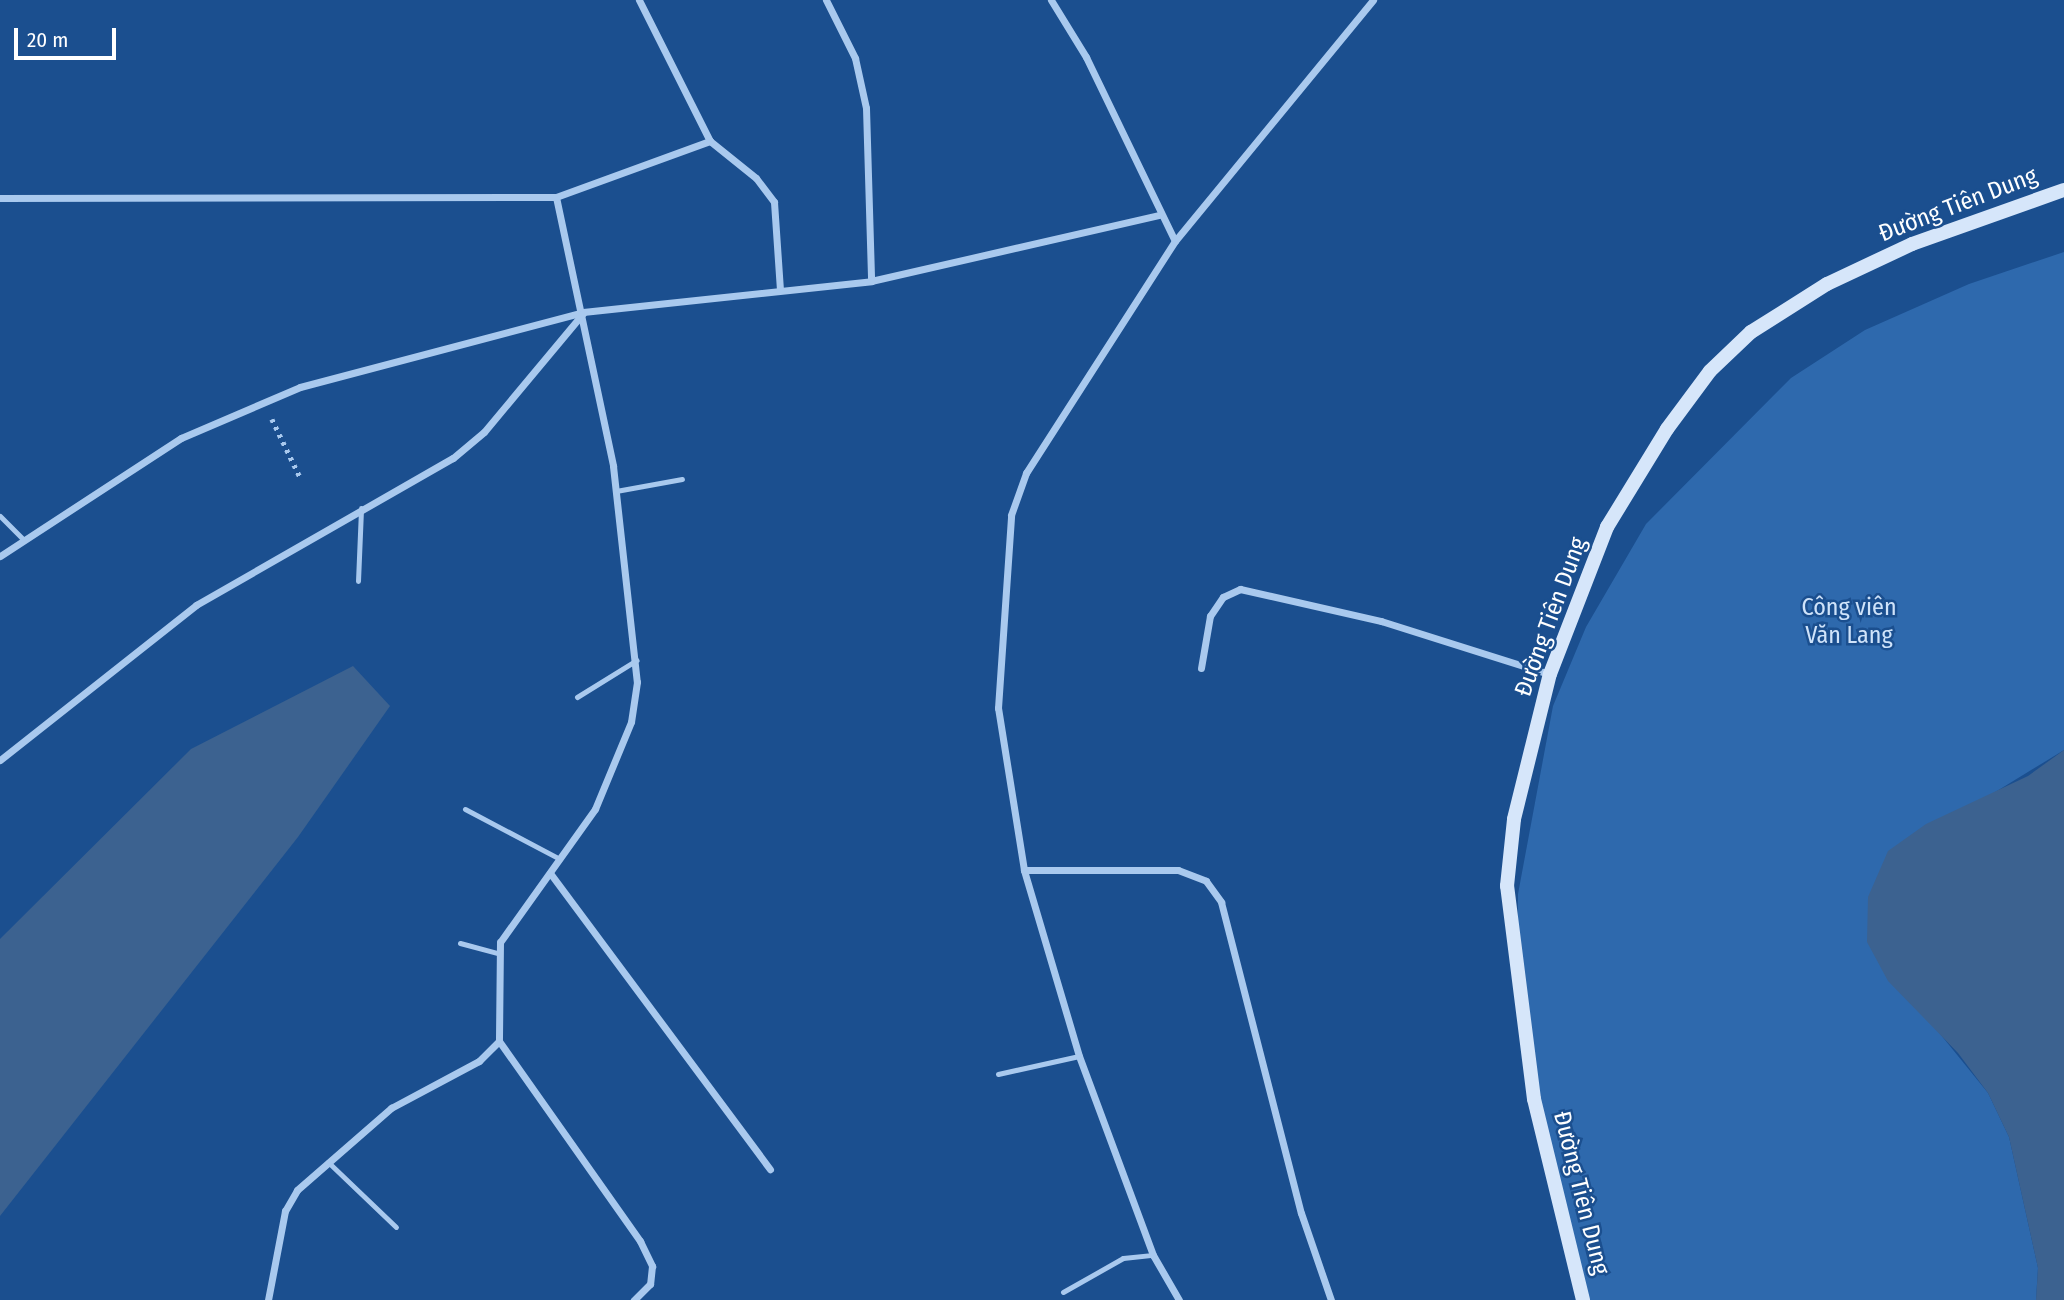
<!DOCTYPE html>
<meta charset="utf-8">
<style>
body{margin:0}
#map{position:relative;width:2064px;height:1300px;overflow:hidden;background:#1b4f8f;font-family:"Fira Sans Condensed",sans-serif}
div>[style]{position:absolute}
.green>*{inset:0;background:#2e69ad}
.water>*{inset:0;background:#3c6290}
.path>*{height:4.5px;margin-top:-2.25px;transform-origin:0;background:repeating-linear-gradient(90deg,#a9c9ee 0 3.5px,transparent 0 8.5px)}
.lane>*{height:5px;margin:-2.5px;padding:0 2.5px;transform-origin:2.5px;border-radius:2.5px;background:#a9c9ee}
.street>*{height:7px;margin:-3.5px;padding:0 3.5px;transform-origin:3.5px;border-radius:3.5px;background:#a9c9ee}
.secondary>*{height:14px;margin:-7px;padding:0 7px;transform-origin:7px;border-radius:7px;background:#d6e6fa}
span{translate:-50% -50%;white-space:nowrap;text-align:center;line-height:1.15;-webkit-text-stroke:5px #1b4f8f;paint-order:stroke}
.street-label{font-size:24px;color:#fff}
.park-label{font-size:24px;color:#cfe3fa}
.scale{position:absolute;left:14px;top:28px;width:102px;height:32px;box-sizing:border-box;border:4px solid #fff;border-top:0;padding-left:9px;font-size:21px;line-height:24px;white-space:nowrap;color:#fff;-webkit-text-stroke:5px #1b4f8f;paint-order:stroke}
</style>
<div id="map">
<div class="green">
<i style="clip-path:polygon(2064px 252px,2064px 750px,1979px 802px,1928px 1019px,1988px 1093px,2009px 1137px,2038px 1268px,2036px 1300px,1579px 1300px,1517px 994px,1518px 894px,1553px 706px,1586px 627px,1646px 524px,1791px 378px,1865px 330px,1969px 284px)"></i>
</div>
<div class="water">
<i style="clip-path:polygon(353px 666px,390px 706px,298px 837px,0 1216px,0 939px,191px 749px)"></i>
<i style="clip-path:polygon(2064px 750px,2064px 1300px,2036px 1300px,2038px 1268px,2009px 1137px,1988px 1093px,1958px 1053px,1888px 981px,1867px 942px,1868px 897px,1888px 851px,1926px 824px,2028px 776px)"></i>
</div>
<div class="path">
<i style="left:272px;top:419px;width:67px;rotate:64.2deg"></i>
</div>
<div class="lane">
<i style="left:616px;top:491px;width:67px;rotate:-10.3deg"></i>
<i style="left:0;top:516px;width:31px;rotate:45deg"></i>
<i style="left:358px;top:581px;width:73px;rotate:-87.6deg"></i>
<i style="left:577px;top:697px;width:70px;rotate:-31.7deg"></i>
<i style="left:465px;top:809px;width:107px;rotate:27.8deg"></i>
<i style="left:460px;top:943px;width:38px;rotate:15deg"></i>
<i style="left:998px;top:1074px;width:83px;rotate:-12.5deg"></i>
<i style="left:328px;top:1162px;width:94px;rotate:43.7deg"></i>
<i style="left:1063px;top:1292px;width:69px;rotate:-29.5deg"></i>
<i style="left:1123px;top:1258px;width:30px;rotate:-6deg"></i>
</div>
<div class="street">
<i style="left:639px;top:0;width:158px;rotate:63.3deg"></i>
<i style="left:710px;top:141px;width:59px;rotate:38.8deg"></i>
<i style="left:756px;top:178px;width:30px;rotate:53deg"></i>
<i style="left:774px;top:202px;width:88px;rotate:86.1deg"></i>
<i style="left:826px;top:0;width:65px;rotate:63.4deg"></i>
<i style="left:855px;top:58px;width:51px;rotate:77.6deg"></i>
<i style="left:866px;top:108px;width:173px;rotate:88.3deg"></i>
<i style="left:1051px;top:0;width:67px;rotate:58.4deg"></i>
<i style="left:1086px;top:57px;width:204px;rotate:64.2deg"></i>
<i style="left:556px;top:197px;width:275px;rotate:78deg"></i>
<i style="left:613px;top:466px;width:217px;rotate:83.7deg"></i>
<i style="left:637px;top:682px;width:40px;rotate:98.5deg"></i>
<i style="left:631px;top:722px;width:94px;rotate:112.5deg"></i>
<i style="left:595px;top:809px;width:163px;rotate:125.5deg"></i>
<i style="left:500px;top:942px;width:99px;rotate:90.6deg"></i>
<i style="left:499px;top:1041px;width:245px;rotate:54.8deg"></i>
<i style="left:640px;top:1241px;width:28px;rotate:64deg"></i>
<i style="left:652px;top:1266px;width:18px;rotate:96deg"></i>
<i style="left:650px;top:1284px;width:23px;rotate:135deg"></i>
<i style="left:0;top:198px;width:556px;rotate:-0.1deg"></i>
<i style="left:556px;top:197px;width:164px;rotate:-20deg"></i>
<i style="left:0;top:556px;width:216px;rotate:-33.1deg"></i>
<i style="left:181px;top:438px;width:129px;rotate:-23.2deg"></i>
<i style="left:300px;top:387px;width:293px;rotate:-14.8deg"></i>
<i style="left:583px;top:312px;width:290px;rotate:-6.1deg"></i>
<i style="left:871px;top:281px;width:296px;rotate:-12.9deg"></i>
<i style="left:1201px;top:668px;width:53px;rotate:-80.2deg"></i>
<i style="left:1210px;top:616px;width:23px;rotate:-56deg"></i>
<i style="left:1223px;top:597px;width:19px;rotate:-25deg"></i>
<i style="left:1240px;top:589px;width:145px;rotate:12.8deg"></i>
<i style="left:1381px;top:621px;width:176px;rotate:17.5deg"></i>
<i style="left:0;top:760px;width:250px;rotate:-38.3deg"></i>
<i style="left:196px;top:605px;width:296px;rotate:-29.8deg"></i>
<i style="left:453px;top:458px;width:40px;rotate:-40deg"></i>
<i style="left:484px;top:432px;width:155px;rotate:-50.2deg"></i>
<i style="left:1024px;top:870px;width:154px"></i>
<i style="left:1178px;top:870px;width:30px;rotate:21deg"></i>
<i style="left:1206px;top:881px;width:26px;rotate:54deg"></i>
<i style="left:1221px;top:902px;width:321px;rotate:75.6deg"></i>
<i style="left:1301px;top:1213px;width:92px;rotate:71deg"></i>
<i style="left:550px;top:873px;width:369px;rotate:53.4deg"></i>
<i style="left:268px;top:1300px;width:91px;rotate:-79.2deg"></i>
<i style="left:285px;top:1211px;width:24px;rotate:-60deg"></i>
<i style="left:297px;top:1190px;width:125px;rotate:-41.1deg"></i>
<i style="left:391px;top:1108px;width:100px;rotate:-28.1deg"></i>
<i style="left:479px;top:1061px;width:28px;rotate:-45deg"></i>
<i style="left:1179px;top:1300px;width:52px;rotate:-120deg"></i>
<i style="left:1153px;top:1255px;width:212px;rotate:-110.4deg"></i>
<i style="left:1079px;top:1056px;width:194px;rotate:-106.5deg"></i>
<i style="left:1024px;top:870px;width:164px;rotate:-99.1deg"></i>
<i style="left:998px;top:708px;width:193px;rotate:-86.1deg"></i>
<i style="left:1011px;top:515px;width:45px;rotate:-70.3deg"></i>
<i style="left:1026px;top:473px;width:276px;rotate:-57.3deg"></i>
<i style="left:1175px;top:241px;width:312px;rotate:-50.6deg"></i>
</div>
<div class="secondary">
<i style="left:1583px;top:1300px;width:207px;rotate:-103.7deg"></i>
<i style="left:1534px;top:1099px;width:215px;rotate:-97.2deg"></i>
<i style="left:1507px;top:886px;width:67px;rotate:-84deg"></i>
<i style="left:1514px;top:819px;width:149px;rotate:-76.1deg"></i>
<i style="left:1550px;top:674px;width:158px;rotate:-68.8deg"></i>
<i style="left:1607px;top:527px;width:115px;rotate:-58.5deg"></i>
<i style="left:1667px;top:429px;width:72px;rotate:-53.4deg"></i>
<i style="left:1710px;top:371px;width:57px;rotate:-43.6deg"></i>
<i style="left:1751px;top:332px;width:90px;rotate:-32.3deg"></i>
<i style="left:1827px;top:284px;width:94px;rotate:-25.2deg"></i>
<i style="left:1912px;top:244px;width:161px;rotate:-19.6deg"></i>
</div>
<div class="street-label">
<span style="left:1958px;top:205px;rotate:-21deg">Đường Tiên Dung</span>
<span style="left:1551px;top:617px;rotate:-70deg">Đường Tiên Dung</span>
<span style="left:1581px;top:1193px;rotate:76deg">Đường Tiên Dung</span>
</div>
<div class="park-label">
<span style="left:1849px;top:622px">Công viên<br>Văn Lang</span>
</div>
<div class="scale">20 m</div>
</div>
